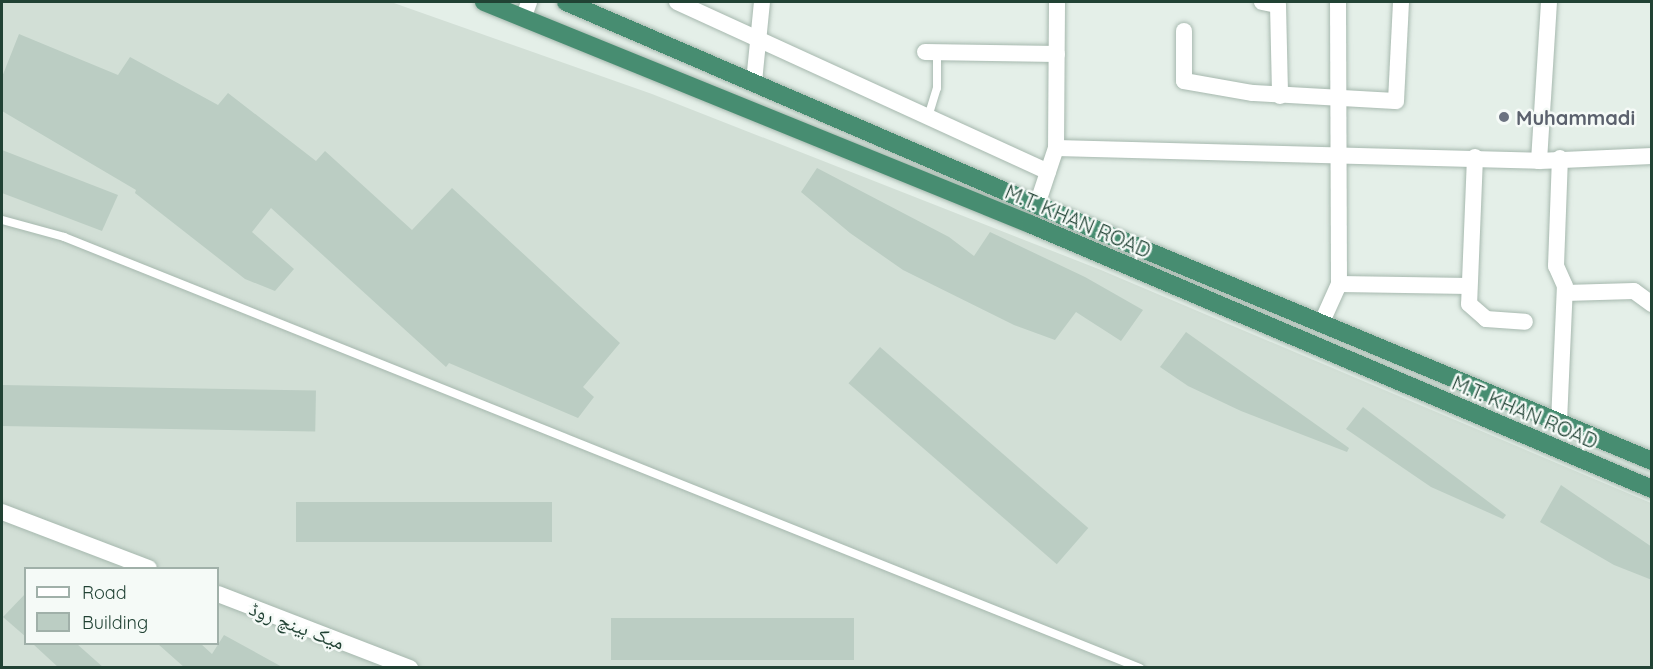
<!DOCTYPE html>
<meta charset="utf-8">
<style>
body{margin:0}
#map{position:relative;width:1653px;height:669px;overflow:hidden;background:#e4efe8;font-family:Quicksand,"Noto Naskh Arabic",sans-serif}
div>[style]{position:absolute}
.built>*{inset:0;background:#d2dfd6}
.building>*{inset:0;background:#bbcdc3;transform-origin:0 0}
.roads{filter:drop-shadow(0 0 2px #a6b8ae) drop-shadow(0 0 2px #a6b8ae)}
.service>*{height:8px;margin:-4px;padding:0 4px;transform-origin:4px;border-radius:4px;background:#fff}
.minor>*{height:16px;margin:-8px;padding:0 8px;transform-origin:8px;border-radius:8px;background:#fff}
.trunk>*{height:18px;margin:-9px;padding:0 9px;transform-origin:9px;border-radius:9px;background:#478d71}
.dots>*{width:16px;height:16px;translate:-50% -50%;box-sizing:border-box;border:3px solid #f5faf7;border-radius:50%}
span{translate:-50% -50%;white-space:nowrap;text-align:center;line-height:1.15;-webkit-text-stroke:5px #f5faf7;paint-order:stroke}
.worship-label{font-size:20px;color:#5b616d;font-weight:700}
.left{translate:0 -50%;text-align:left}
.street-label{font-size:20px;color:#214234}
.frame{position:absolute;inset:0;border:3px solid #214234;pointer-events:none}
.legend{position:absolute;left:24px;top:567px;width:195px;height:78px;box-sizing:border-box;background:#f5faf7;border:2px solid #a0b0a9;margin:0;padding:8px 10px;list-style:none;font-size:18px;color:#214234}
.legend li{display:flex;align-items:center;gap:12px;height:30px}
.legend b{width:30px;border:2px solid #a0b0a9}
</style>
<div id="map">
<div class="built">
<i style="clip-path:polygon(evenodd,2px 2px,391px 2px,652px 94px,1101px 270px,1651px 503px,1651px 667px,2px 667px,2px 2px,26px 568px,218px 568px,218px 644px,26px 644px,26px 568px)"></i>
</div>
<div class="building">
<i style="clip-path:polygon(19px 34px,118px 75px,130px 57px,218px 105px,228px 93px,316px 161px,325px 151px,412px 230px,452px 188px,620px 343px,583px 387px,594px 397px,578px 418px,449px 363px,446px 367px,271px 208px,252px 232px,294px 269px,275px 291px,245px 279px,135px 193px,136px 190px,2px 111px,2px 77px)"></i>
<i style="clip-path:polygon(2px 150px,118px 195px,102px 231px,2px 193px)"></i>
<i style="clip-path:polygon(817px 168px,949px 237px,974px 256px,990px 232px,1085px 277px,1143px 310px,1121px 341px,1076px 312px,1055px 340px,1014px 325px,903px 270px,850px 233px,801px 192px)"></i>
<i style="clip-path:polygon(1186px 332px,1349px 448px,1347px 452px,1241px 411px,1188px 386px,1160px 367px)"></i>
<i style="left:880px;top:347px;width:276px;height:48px;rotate:41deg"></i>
<i style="left:2px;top:385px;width:314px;height:41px;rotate:1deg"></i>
<i style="clip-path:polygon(1363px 407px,1506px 515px,1503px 519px,1431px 487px,1346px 429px)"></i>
<i style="clip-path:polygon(1561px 485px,1652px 547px,1652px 580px,1614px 565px,1540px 522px)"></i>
<i style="left:296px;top:502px;width:256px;height:40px"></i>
<i style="clip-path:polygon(26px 593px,26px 637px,3px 617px)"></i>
<i style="left:611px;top:618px;width:243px;height:42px"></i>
<i style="clip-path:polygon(224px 635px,284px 668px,185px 668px,158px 644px,201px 644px,212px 654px)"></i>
<i style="clip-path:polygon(33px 644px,77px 644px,104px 668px,59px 668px)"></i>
</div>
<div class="roads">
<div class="service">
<i style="left:928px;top:117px;width:30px;rotate:-73deg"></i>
<i style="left:937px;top:88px;width:36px;rotate:-90deg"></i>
<i style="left:2px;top:220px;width:64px;rotate:15.3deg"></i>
<i style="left:64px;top:237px;width:1159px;rotate:21.83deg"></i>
</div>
<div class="minor">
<i style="left:677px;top:2px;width:408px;rotate:24.6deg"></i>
<i style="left:1262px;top:2px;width:16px;rotate:11deg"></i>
<i style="left:1278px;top:5px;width:91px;rotate:88.7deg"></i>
<i style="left:524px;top:16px;width:15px;rotate:-70deg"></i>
<i style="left:1184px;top:31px;width:50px;rotate:90deg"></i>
<i style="left:1184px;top:81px;width:70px;rotate:9.9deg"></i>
<i style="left:1253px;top:93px;width:143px;rotate:3.2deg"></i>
<i style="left:1396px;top:101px;width:99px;rotate:-87.1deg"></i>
<i style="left:925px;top:52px;width:132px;rotate:0.9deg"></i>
<i style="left:754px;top:82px;width:80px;rotate:-84.3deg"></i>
<i style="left:1056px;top:148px;width:483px;rotate:1.5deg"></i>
<i style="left:1539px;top:161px;width:113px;rotate:-2.5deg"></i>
<i style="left:1475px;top:157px;width:147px;rotate:92.3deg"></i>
<i style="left:1469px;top:304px;width:23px;rotate:41deg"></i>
<i style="left:1486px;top:319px;width:39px;rotate:4deg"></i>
<i style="left:1539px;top:161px;width:159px;rotate:-86.4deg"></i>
<i style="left:1037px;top:205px;width:60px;rotate:-71.6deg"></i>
<i style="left:1056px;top:148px;width:146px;rotate:-89.6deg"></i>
<i style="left:1339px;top:284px;width:130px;rotate:0.9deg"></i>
<i style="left:1565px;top:293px;width:69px;rotate:-1.7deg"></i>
<i style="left:1634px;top:291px;width:22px;rotate:36deg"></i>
<i style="left:1321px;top:324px;width:44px;rotate:-65.8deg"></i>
<i style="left:1339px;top:284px;width:282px;rotate:-90.2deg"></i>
<i style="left:1559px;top:422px;width:136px;rotate:-87.5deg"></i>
<i style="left:1565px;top:286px;width:22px;rotate:-114deg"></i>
<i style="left:1556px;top:266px;width:108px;rotate:-87.9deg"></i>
<i style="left:2px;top:512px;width:157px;rotate:20.9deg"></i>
<i style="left:218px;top:594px;width:206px;rotate:21.1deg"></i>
</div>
<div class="trunk">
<i style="left:484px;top:2px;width:589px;rotate:22.13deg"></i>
<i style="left:1030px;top:224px;width:676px;rotate:23.08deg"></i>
<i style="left:566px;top:2px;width:513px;rotate:23.32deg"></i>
<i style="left:1037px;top:205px;width:666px;rotate:22.6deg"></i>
</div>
</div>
<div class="dots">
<i style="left:1504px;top:117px;background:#6b7280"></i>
</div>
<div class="worship-label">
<span class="left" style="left:1516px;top:117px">Muhammadi</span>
</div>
<div class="street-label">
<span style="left:1078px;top:221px;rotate:23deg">M.T. KHAN ROAD</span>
<span style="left:1525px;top:412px;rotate:23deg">M.T. KHAN ROAD</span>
<span style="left:297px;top:625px;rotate:21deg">میک ہینچ روڈ</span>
</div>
<div class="frame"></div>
<ul class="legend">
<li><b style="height:8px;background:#fff"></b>Road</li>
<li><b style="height:16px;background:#bbcdc3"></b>Building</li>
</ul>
</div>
